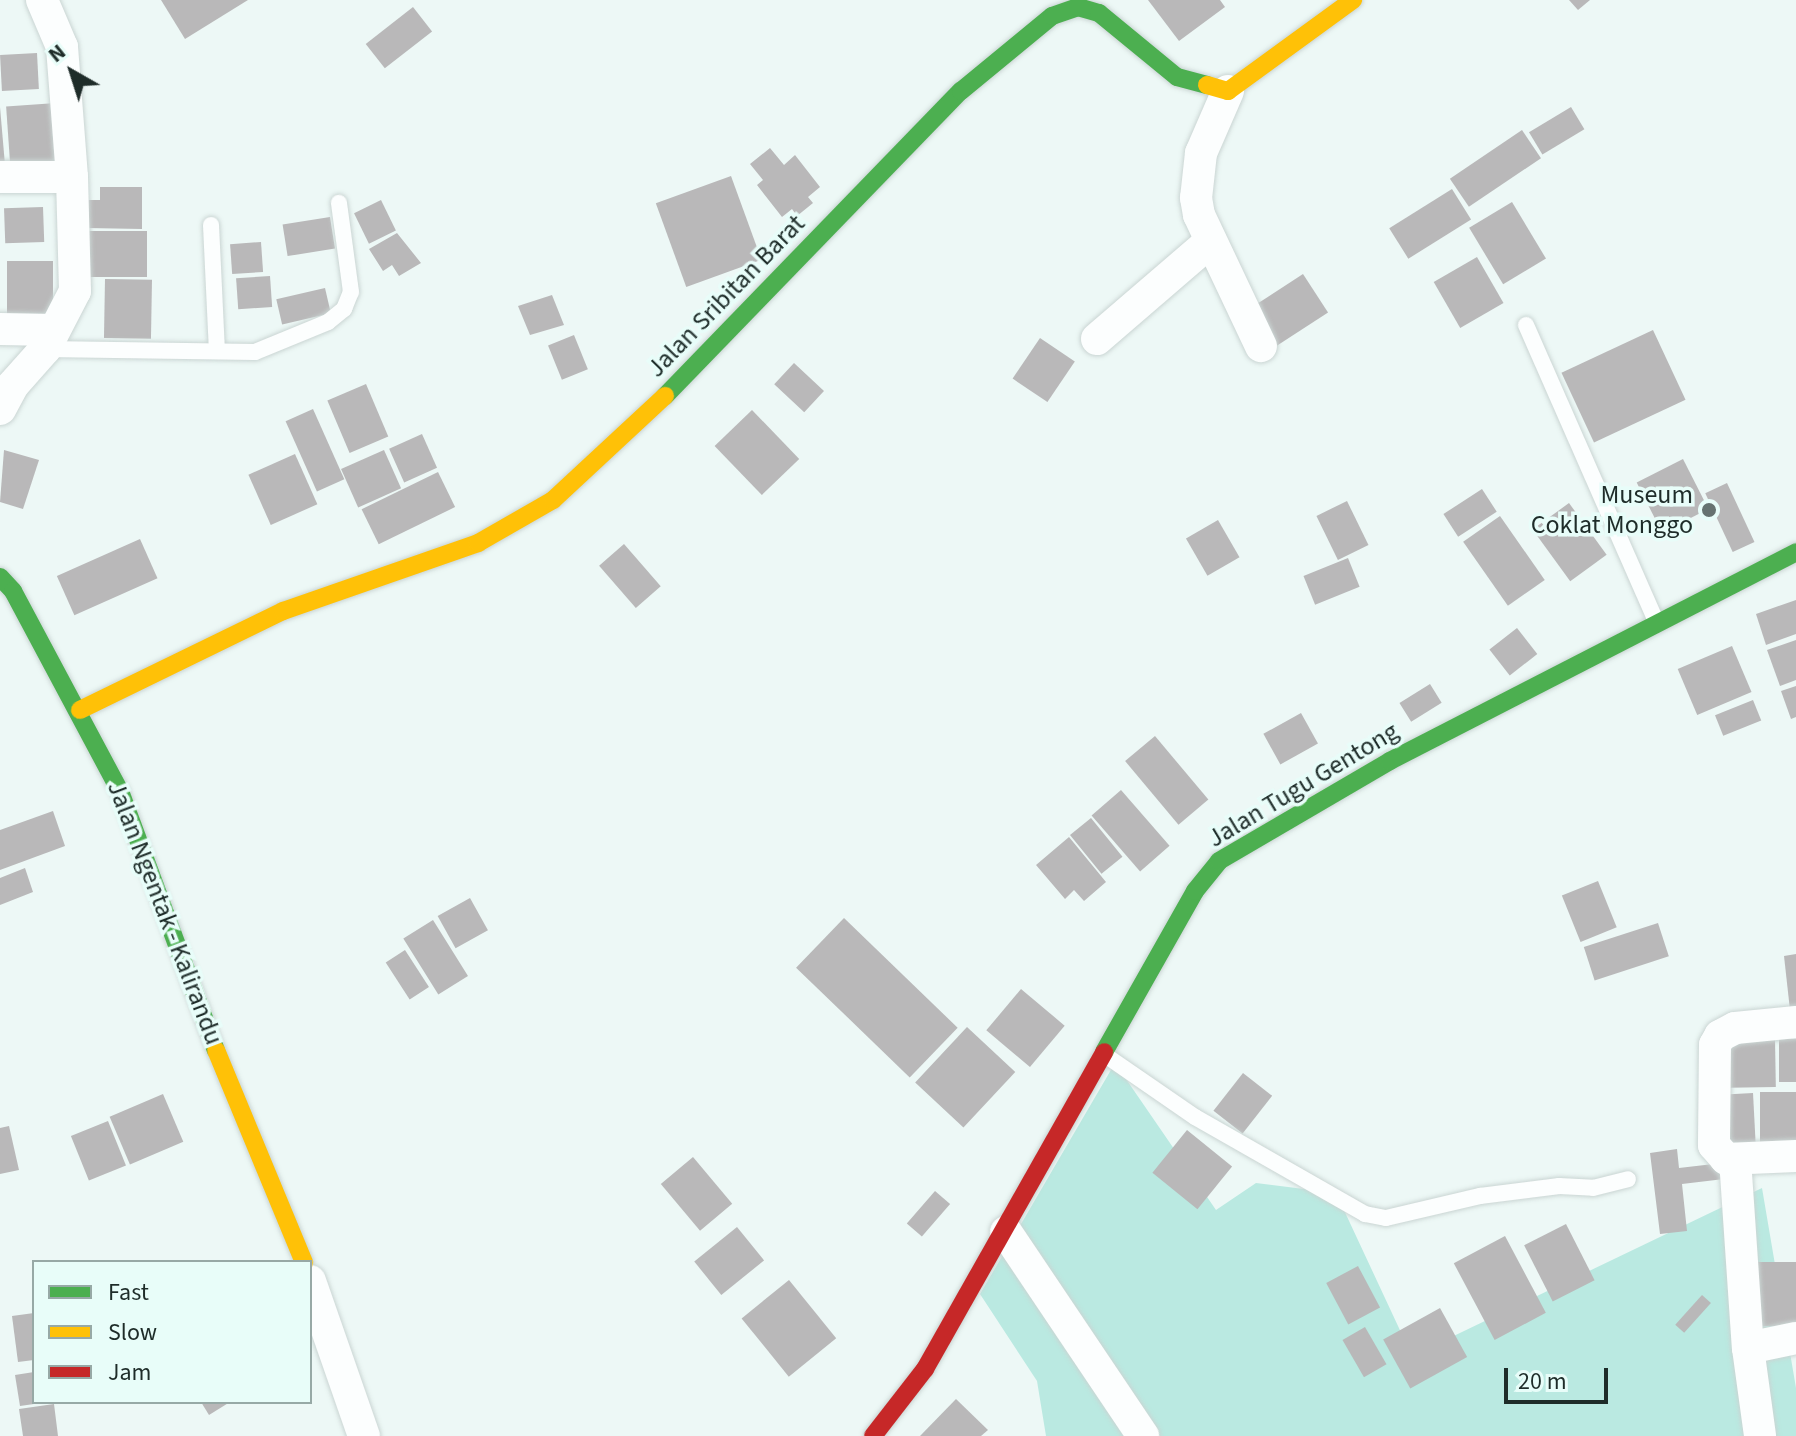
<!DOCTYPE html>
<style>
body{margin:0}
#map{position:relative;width:1796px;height:1436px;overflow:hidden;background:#edf8f6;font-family:"Source Sans 3",sans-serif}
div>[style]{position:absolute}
.green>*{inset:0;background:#bae9e1}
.building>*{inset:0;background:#b9b8b9;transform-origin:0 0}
.roads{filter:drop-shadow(0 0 2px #cad5d3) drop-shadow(0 0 2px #cad5d3)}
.lane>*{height:16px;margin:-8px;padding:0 8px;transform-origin:8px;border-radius:8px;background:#fcfefe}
.street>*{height:32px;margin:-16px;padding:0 16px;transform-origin:16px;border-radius:16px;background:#fcfefe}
.fast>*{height:18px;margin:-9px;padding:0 9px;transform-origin:9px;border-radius:9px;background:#4caf50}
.slow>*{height:18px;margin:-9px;padding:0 9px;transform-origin:9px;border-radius:9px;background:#ffc107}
.jam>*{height:18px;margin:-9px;padding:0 9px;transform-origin:9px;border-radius:9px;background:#c62828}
.dots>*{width:22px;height:22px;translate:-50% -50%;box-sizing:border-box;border:4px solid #e8fdf9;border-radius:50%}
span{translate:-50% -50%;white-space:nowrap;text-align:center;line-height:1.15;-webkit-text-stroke:7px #e8fdf9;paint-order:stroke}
.street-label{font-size:26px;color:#1e2c29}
.poi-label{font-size:26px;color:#1e2c29}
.right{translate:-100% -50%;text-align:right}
.legend{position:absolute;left:32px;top:1260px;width:280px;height:144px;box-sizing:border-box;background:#e8fdf9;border:2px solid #97a9a6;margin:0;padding:10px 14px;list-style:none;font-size:24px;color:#1e2c29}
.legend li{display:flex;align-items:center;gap:16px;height:40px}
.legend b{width:40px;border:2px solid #97a9a6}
.north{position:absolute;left:32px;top:32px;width:80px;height:80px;-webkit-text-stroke:6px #e8fdf9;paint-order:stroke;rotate:321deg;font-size:22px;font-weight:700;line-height:32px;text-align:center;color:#1e2c29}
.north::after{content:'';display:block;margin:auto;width:28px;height:36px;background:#1e2c29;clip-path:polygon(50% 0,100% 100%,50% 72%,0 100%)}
.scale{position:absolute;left:1504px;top:1368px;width:104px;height:36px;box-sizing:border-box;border:4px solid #1e2c29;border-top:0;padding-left:10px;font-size:24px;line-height:28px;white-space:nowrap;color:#1e2c29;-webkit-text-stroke:6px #e8fdf9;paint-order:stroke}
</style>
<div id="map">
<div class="green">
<i style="clip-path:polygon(1115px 1063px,1216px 1210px,1256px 1183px,1336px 1193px,1412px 1356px,1762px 1188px,1796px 1388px,1796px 1436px,1046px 1436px,1037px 1381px,980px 1294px)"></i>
</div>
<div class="building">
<i style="clip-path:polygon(161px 0,248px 0,185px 39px)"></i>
<i style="clip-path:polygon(1148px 0,1220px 0,1225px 7px,1179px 41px)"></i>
<i style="clip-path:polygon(1569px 0,1590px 0,1578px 10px)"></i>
<i style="left:413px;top:7px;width:31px;height:60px;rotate:52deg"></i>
<i style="left:37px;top:53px;width:36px;height:37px;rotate:87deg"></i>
<i style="left:56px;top:103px;width:62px;height:50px;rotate:86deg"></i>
<i style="clip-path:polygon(0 107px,5px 165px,0 166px)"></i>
<i style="left:1571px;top:107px;width:26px;height:49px;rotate:59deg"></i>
<i style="left:1522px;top:130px;width:34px;height:87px;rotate:56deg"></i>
<i style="clip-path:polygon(770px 148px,784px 165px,795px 155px,820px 187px,808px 197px,813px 203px,797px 216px,792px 209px,782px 217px,757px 185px,763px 180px,750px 164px)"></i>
<i style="left:731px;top:176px;width:89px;height:80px;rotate:70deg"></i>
<i style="clip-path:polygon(100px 187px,142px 187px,142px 229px,87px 228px,87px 200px,100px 200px)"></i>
<i style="left:1452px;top:189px;width:36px;height:74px;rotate:58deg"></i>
<i style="left:381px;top:200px;width:34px;height:30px;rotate:64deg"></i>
<i style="left:1512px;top:202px;width:66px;height:50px;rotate:59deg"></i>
<i style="left:43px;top:207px;width:35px;height:39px;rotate:88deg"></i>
<i style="left:330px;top:217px;width:32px;height:48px;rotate:81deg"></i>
<i style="left:147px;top:231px;width:46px;height:58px;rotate:90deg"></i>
<i style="clip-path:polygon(397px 233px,421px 263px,399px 276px,392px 265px,383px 271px,369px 249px)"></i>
<i style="left:261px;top:242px;width:30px;height:31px;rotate:86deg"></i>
<i style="left:1477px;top:257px;width:53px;height:50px;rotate:60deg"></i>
<i style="left:7px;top:261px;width:46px;height:54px"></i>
<i style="left:1303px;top:274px;width:46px;height:62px;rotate:57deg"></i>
<i style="left:270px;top:276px;width:31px;height:34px;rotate:86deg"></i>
<i style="left:105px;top:279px;width:47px;height:59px;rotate:1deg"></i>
<i style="left:325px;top:288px;width:26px;height:50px;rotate:77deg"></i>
<i style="clip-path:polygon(552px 295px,564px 325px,530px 335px,518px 306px)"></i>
<i style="left:1653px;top:330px;width:77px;height:101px;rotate:65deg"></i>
<i style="left:574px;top:335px;width:37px;height:28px;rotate:68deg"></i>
<i style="left:1040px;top:338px;width:42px;height:49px;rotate:34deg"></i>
<i style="left:794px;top:363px;width:41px;height:29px;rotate:43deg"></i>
<i style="left:366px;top:384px;width:57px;height:42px;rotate:67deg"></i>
<i style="left:313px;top:409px;width:77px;height:30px;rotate:66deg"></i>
<i style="left:752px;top:410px;width:68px;height:52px;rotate:46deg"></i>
<i style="left:422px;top:434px;width:37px;height:36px;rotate:66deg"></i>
<i style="clip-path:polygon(4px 450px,39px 460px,23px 509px,0 502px)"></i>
<i style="left:384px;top:450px;width:42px;height:47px;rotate:66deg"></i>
<i style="left:295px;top:454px;width:55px;height:51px;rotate:66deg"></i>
<i style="left:1683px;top:459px;width:56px;height:52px;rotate:63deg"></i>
<i style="left:438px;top:472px;width:39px;height:85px;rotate:64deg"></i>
<i style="left:1727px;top:483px;width:65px;height:24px;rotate:65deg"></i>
<i style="left:1482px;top:489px;width:27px;height:46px;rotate:57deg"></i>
<i style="left:1347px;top:501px;width:49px;height:34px;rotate:64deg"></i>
<i style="left:1569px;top:503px;width:64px;height:45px;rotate:54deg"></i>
<i style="left:1500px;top:516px;width:78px;height:45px;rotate:55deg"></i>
<i style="left:1218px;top:520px;width:43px;height:37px;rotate:60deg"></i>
<i style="left:140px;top:539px;width:43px;height:91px;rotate:66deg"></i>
<i style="left:624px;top:544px;width:56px;height:33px;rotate:49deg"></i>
<i style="left:1348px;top:558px;width:31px;height:48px;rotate:68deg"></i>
<i style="clip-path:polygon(1796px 600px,1796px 634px,1766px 645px,1756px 614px)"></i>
<i style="left:1517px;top:628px;width:33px;height:35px;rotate:52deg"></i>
<i style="clip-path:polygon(1796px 640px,1796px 680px,1780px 686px,1767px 650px)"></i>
<i style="left:1732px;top:646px;width:50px;height:59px;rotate:67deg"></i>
<i style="left:1430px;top:684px;width:22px;height:36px;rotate:58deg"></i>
<i style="clip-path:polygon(1796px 686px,1796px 717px,1791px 719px,1781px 691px)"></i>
<i style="left:1753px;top:700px;width:22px;height:41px;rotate:68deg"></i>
<i style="left:1301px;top:713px;width:35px;height:43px;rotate:61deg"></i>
<i style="left:1155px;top:736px;width:83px;height:39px;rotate:50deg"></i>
<i style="left:1121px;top:790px;width:74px;height:39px;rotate:49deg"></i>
<i style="clip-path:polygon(53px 811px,65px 846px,0 870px,0 830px)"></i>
<i style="left:1091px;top:818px;width:50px;height:27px;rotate:51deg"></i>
<i style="clip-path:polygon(1069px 837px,1106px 882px,1084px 901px,1074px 890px,1065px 899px,1036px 865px)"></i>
<i style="clip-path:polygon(25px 868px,33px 892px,0 905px,0 878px)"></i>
<i style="left:1598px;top:881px;width:50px;height:39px;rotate:68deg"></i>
<i style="left:470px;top:898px;width:37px;height:37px;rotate:61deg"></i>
<i style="left:844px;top:918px;width:158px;height:69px;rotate:44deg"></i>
<i style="left:433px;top:920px;width:66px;height:35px;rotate:58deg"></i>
<i style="left:1658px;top:923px;width:35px;height:78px;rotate:72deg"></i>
<i style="left:405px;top:950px;width:44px;height:23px;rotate:57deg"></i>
<i style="clip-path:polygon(1796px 954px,1796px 1019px,1791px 1019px,1784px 956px)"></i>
<i style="left:1021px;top:989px;width:57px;height:54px;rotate:40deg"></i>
<i style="left:967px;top:1027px;width:66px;height:76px;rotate:43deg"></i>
<i style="left:1775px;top:1039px;width:48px;height:47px;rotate:89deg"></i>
<i style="left:1779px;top:1039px;width:17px;height:43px"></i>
<i style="left:1243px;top:1073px;width:37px;height:48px;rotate:38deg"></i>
<i style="left:1796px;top:1092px;width:53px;height:36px;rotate:90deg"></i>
<i style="left:1753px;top:1093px;width:58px;height:37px;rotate:87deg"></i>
<i style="left:163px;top:1094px;width:52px;height:58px;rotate:67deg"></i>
<i style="left:108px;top:1121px;width:48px;height:40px;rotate:68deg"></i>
<i style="clip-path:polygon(9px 1126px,19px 1170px,0 1174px,0 1128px)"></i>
<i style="left:1187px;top:1130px;width:58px;height:55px;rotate:39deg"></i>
<i style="clip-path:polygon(1677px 1149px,1679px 1168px,1722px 1163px,1724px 1179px,1682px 1184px,1687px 1231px,1660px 1234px,1650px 1153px)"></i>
<i style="left:693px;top:1157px;width:61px;height:42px;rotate:50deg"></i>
<i style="left:935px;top:1191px;width:20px;height:43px;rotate:41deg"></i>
<i style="left:1566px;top:1224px;width:63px;height:47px;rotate:63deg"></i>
<i style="left:737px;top:1227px;width:43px;height:55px;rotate:51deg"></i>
<i style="left:1505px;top:1236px;width:87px;height:58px;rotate:62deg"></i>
<i style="left:1796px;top:1262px;width:64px;height:44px;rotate:90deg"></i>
<i style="left:1358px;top:1266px;width:47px;height:36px;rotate:62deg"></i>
<i style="left:789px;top:1280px;width:75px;height:61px;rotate:51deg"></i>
<i style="left:1702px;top:1295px;width:12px;height:40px;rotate:42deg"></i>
<i style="left:1440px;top:1308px;width:56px;height:65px;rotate:61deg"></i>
<i style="clip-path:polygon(34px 1313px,34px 1360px,18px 1362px,12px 1316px)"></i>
<i style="left:1365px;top:1327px;width:43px;height:26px;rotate:60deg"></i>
<i style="clip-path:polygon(34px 1372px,34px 1404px,20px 1406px,15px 1375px)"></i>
<i style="clip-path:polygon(956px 1399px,988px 1430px,981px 1436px,920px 1436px)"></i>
<i style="clip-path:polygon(201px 1402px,230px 1402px,209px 1415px)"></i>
<i style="clip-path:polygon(54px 1404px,58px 1436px,23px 1436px,19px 1409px)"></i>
</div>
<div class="roads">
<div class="lane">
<i style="left:211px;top:225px;width:125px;rotate:87.3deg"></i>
<i style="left:1526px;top:325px;width:326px;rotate:66.3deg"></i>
<i style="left:45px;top:349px;width:210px;rotate:0.8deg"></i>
<i style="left:255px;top:352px;width:79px;rotate:-22.3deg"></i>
<i style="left:328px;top:322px;width:21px;rotate:-39deg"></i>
<i style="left:344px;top:309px;width:18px;rotate:-68deg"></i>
<i style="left:351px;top:292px;width:90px;rotate:-97.7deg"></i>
<i style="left:1105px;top:1055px;width:109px;rotate:34.6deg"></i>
<i style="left:1195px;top:1117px;width:196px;rotate:29.7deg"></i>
<i style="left:1365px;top:1214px;width:21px;rotate:11deg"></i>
<i style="left:1386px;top:1218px;width:97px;rotate:-13.2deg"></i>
<i style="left:1480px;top:1196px;width:80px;rotate:-7.2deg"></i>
<i style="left:1559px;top:1186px;width:34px;rotate:3deg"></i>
<i style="left:1593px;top:1188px;width:36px;rotate:-14deg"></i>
</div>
<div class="street">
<i style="left:42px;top:0;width:51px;rotate:66.9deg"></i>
<i style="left:62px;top:47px;width:130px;rotate:85.6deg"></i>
<i style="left:1228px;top:91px;width:68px;rotate:113.5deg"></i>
<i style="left:1201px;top:153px;width:45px;rotate:96.3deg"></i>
<i style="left:1196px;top:198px;width:17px;rotate:80deg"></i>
<i style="left:1199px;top:215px;width:145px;rotate:64.7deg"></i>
<i style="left:0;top:177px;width:72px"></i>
<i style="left:72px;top:177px;width:114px;rotate:88.5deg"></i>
<i style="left:75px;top:291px;width:65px;rotate:117.3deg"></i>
<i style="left:45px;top:349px;width:48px;rotate:131.6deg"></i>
<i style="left:13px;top:385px;width:27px;rotate:118deg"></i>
<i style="left:0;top:329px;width:54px;rotate:1.1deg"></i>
<i style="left:1097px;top:339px;width:150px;rotate:-40.7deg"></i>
<i style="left:1796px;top:1022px;width:61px;rotate:174.4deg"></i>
<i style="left:1735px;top:1028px;width:17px;rotate:152deg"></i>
<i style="left:1720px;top:1036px;width:10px;rotate:119deg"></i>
<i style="left:1715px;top:1045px;width:100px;rotate:90.6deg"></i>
<i style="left:1714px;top:1145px;width:18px;rotate:49deg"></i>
<i style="left:1726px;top:1159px;width:70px;rotate:-2.5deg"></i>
<i style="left:1735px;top:1159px;width:189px;rotate:86.1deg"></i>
<i style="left:1748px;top:1348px;width:89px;rotate:82.2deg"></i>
<i style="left:1006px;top:1232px;width:246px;rotate:56.1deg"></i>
<i style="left:310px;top:1281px;width:164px;rotate:70.8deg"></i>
<i style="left:1748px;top:1348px;width:49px;rotate:-11.8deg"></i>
</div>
<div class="fast">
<i style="left:665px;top:396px;width:425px;rotate:-45.9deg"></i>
<i style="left:961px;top:91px;width:118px;rotate:-39.5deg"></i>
<i style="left:1052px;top:16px;width:28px;rotate:-19deg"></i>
<i style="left:1078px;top:7px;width:22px;rotate:16deg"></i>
<i style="left:1099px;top:13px;width:101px;rotate:39.4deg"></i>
<i style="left:1177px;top:77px;width:31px;rotate:15deg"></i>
<i style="left:0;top:577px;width:19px;rotate:47deg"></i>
<i style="left:13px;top:591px;width:227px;rotate:61.9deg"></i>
<i style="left:120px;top:791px;width:276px;rotate:69.7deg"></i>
<i style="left:1104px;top:1052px;width:185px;rotate:-60.5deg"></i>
<i style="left:1195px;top:891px;width:38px;rotate:-51deg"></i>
<i style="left:1219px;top:861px;width:198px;rotate:-30.3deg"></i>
<i style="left:1390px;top:761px;width:457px;rotate:-27.2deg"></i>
</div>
<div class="slow">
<i style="left:1207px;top:85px;width:22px;rotate:16deg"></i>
<i style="left:1228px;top:91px;width:155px;rotate:-36.1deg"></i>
<i style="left:80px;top:710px;width:226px;rotate:-26deg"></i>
<i style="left:283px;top:611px;width:207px;rotate:-19.2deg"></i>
<i style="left:478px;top:543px;width:86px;rotate:-29.8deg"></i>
<i style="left:553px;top:500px;width:153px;rotate:-42.9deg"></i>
<i style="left:216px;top:1050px;width:230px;rotate:67.5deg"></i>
</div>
<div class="jam">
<i style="left:873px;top:1436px;width:85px;rotate:-52.2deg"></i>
<i style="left:925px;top:1369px;width:364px;rotate:-60.5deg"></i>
</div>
</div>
<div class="dots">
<i style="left:1709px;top:510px;background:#667371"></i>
</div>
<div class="street-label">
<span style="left:726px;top:296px;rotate:-46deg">Jalan Sribitan Barat</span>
<span style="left:1303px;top:785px;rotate:-31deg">Jalan Tugu Gentong</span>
<span style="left:165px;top:913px;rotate:69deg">Jalan Ngentak - Kalirandu</span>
</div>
<div class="poi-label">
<span class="right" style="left:1693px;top:510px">Museum<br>Coklat Monggo</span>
</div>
<ul class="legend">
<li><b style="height:10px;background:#4caf50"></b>Fast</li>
<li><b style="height:10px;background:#ffc107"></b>Slow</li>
<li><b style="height:10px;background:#c62828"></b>Jam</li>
</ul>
<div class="north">N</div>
<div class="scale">20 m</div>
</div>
